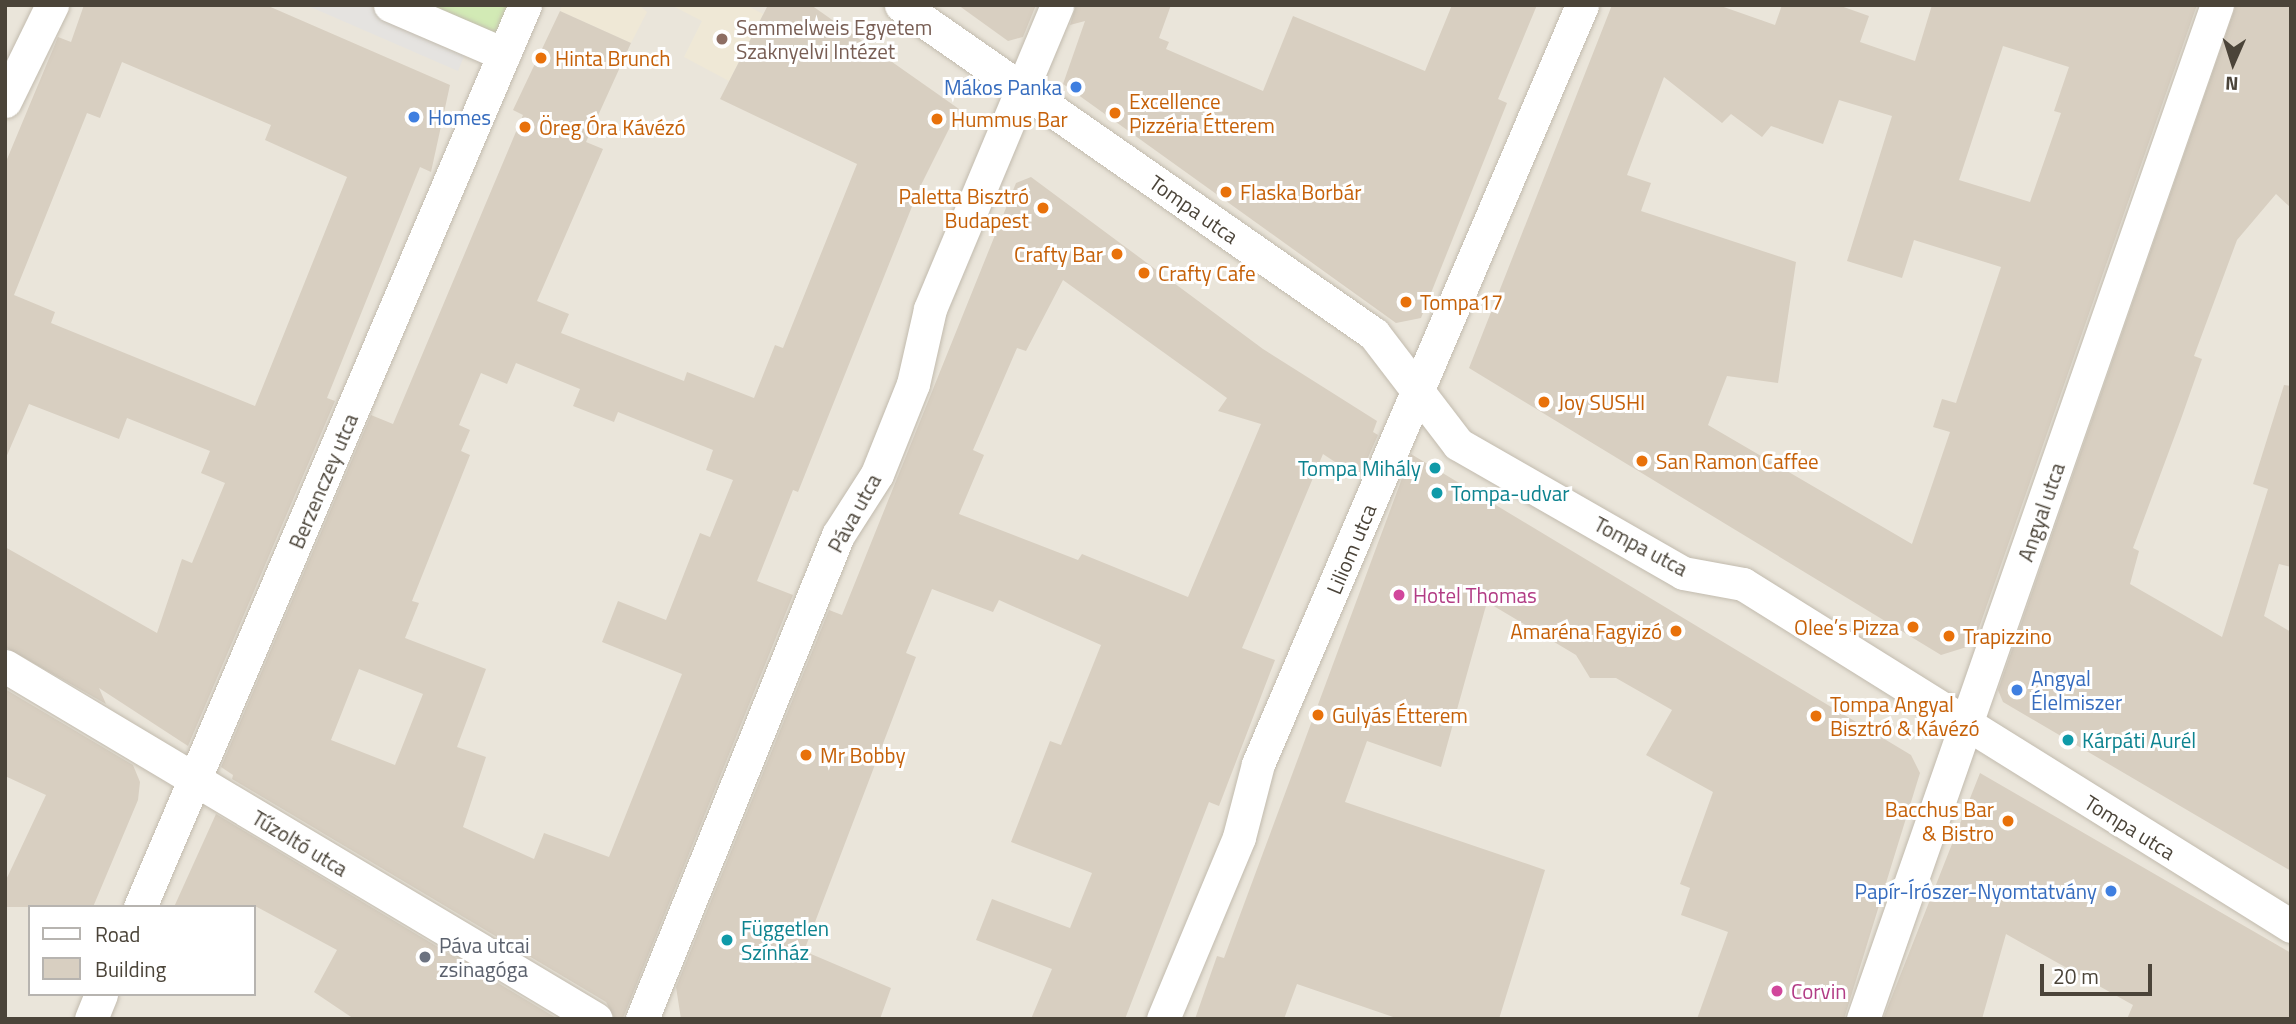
<!DOCTYPE html>
<meta charset="utf-8">
<style>
body{margin:0}
#map{position:relative;width:2296px;height:1024px;overflow:hidden;background:#f6f3ec;font-family:"Titillium Web",sans-serif}
div>[style]{position:absolute}
.residential>*{inset:0;background:#eae5da}
.education>*{inset:0;background:#efe8d6}
.green>*{inset:0;background:#d2eab5}
.parking>*{inset:0;background:#e5e3e0}
.building>*{inset:0;background:#d8cfc1}
.roads{filter:drop-shadow(0 0 2px #c2bbae) drop-shadow(0 0 2px #c2bbae)}
.minor>*{height:33px;margin:-16.5px;padding:0 16.5px;transform-origin:16.5px;border-radius:16.5px;background:#fff}
.dots>*{width:19px;height:19px;translate:-50% -50%;box-sizing:border-box;border:4px solid #fff;border-radius:50%}
span{translate:-50% -50%;white-space:nowrap;text-align:center;line-height:1.15;-webkit-text-stroke:6px #fff;paint-order:stroke}
.education-label{font-size:21px;color:#785e54}
.left{translate:0 -50%;text-align:left}
.food-label{font-size:21px;color:#c56008}
.right{translate:-100% -50%;text-align:right}
.shop-label{font-size:21px;color:#366cbe}
.street-label{font-size:21px;color:#4b4439}
.culture-label{font-size:21px;color:#0d838f}
.hotel-label{font-size:21px;color:#b23c85}
.worship-label{font-size:21px;color:#5b616d}
.frame{position:absolute;inset:0;border:7px solid #4b4439;pointer-events:none}
.legend{position:absolute;left:28px;top:905px;width:228px;height:91px;box-sizing:border-box;background:#fff;border:2px solid #b7b4b0;margin:0;padding:9px 12px;list-style:none;font-size:21px;color:#4b4439}
.legend li{display:flex;align-items:center;gap:14px;height:35px}
.legend b{width:35px;border:2px solid #b7b4b0}
.north{position:absolute;left:2198px;top:28px;width:70px;height:70px;-webkit-text-stroke:5px #fff;paint-order:stroke;rotate:183deg;font-size:19px;font-weight:700;line-height:28px;text-align:center;color:#4b4439}
.north::after{content:'';display:block;margin:auto;width:24px;height:32px;background:#4b4439;clip-path:polygon(50% 0,100% 100%,50% 72%,0 100%)}
.scale{position:absolute;left:2040px;top:964px;width:112px;height:32px;box-sizing:border-box;border:4px solid #4b4439;border-top:0;padding-left:9px;font-size:21px;line-height:24px;white-space:nowrap;color:#4b4439;-webkit-text-stroke:5px #fff;paint-order:stroke}
</style>
<div id="map">
<div class="residential">
<i style="clip-path:polygon(evenodd,5px 5px,2291px 5px,2291px 1019px,5px 1019px,5px 5px,30px 907px,254px 907px,254px 994px,30px 994px,30px 907px)"></i>
</div>
<div class="education">
<i style="clip-path:polygon(562px 5px,639px 5px,647px 12px,631px 43px,560px 11px)"></i>
<i style="clip-path:polygon(671px 5px,746px 5px,763px 14px,729px 81px,684px 57px,702px 21px)"></i>
</div>
<div class="green">
<i style="clip-path:polygon(390px 5px,525px 5px,504px 54px)"></i>
</div>
<div class="parking">
<i style="clip-path:polygon(306px 5px,366px 5px,467px 49px,458px 71px)"></i>
</div>
<div class="building">
<i style="clip-path:polygon(evenodd,84px 5px,266px 5px,450px 85px,431px 172px,420px 167px,327px 398px,335px 401px,188px 746px,99px 688px,106px 704px,5px 647px,5px 547px,157px 633px,182px 559px,192px 563px,225px 483px,201px 473px,210px 451px,127px 418px,119px 439px,29px 404px,5px 460px,5px 164px,58px 37px,71px 42px,84px 5px,122px 62px,271px 125px,265px 140px,347px 177px,255px 406px,51px 323px,55px 312px,14px 295px,87px 113px,100px 118px,122px 62px)"></i>
<i style="clip-path:polygon(evenodd,768px 5px,811px 5px,959px 109px,919px 189px,798px 492px,793px 490px,757px 581px,793px 595px,623px 1018px,615px 1019px,606px 1002px,232px 779px,233px 775px,221px 767px,371px 415px,393px 424px,523px 115px,513px 110px,560px 11px,631px 43px,586px 142px,603px 149px,537px 301px,569px 314px,561px 333px,684px 381px,687px 372px,754px 398px,775px 345px,783px 348px,857px 164px,720px 99px,768px 5px,516px 363px,580px 389px,573px 406px,614px 422px,618px 412px,713px 450px,706px 470px,733px 480px,710px 537px,700px 533px,666px 620px,618px 601px,602px 642px,682px 674px,609px 857px,544px 833px,534px 859px,463px 827px,486px 757px,457px 747px,486px 669px,405px 638px,419px 603px,412px 601px,470px 455px,461px 451px,470px 430px,459px 425px,481px 373px,507px 384px,516px 363px,768px 5px,359px 669px,423px 694px,395px 765px,331px 740px,359px 669px)"></i>
<i style="clip-path:polygon(958px 5px,1036px 5px,1023px 37px,1008px 41px)"></i>
<i style="clip-path:polygon(1076px 5px,1171px 5px,1159px 38px,1169px 42px,1166px 49px,1263px 91px,1293px 16px,1425px 71px,1452px 5px,1537px 5px,1498px 99px,1507px 103px,1421px 318px,1396px 323px,1063px 84px,1085px 21px,1070px 25px)"></i>
<i style="clip-path:polygon(evenodd,1612px 5px,1718px 5px,1775px 25px,1782px 5px,1838px 5px,1869px 16px,1860px 42px,1915px 61px,1932px 5px,2197px 5px,1973px 645px,1941px 655px,1469px 368px,1612px 5px,2003px 46px,2069px 67px,2054px 111px,2061px 113px,2030px 202px,1959px 180px,2003px 46px,1612px 5px,1664px 77px,1722px 123px,1731px 114px,1762px 137px,1771px 126px,1823px 144px,1839px 100px,1892px 116px,1847px 261px,1902px 278px,1914px 240px,2001px 267px,1956px 403px,1942px 399px,1933px 427px,1950px 432px,1912px 544px,1708px 425px,1727px 376px,1778px 383px,1796px 262px,1641px 211px,1651px 183px,1627px 175px,1664px 77px)"></i>
<i style="clip-path:polygon(2236px 5px,2291px 5px,2291px 208px,2276px 194px,2237px 240px,2194px 356px,2202px 359px,2181px 419px,2133px 548px,2139px 551px,2130px 584px,2222px 637px,2268px 489px,2253px 484px,2284px 385px,2291px 386px,2291px 567px,2279px 564px,2264px 616px,2291px 632px,2291px 871px,2003px 702px,1998px 690px)"></i>
<i style="clip-path:polygon(evenodd,1031px 177px,1263px 349px,1377px 421px,1373px 432px,1378px 435px,1359px 478px,1323px 454px,1242px 648px,1275px 660px,1219px 806px,1209px 802px,1125px 1019px,1031px 1019px,1052px 969px,976px 940px,992px 899px,1070px 928px,1092px 873px,1011px 842px,1050px 741px,1061px 745px,1101px 645px,999px 600px,993px 612px,932px 589px,906px 653px,916px 657px,804px 951px,891px 988px,880px 1019px,681px 1019px,676px 987px,829px 610px,842px 615px,1016px 183px,1031px 177px,1063px 280px,1227px 398px,1218px 411px,1261px 424px,1188px 597px,1082px 554px,1078px 560px,959px 514px,984px 455px,973px 450px,1017px 348px,1026px 351px,1063px 280px)"></i>
<i style="clip-path:polygon(1411px 454px,1911px 755px,1920px 773px,1844px 1019px,1697px 1019px,1728px 932px,1681px 915px,1690px 888px,1680px 884px,1713px 792px,1646px 755px,1672px 710px,1616px 678px,1590px 678px,1576px 655px,1487px 602px,1441px 767px,1367px 741px,1345px 802px,1545px 870px,1499px 1019px,1399px 1019px,1297px 984px,1284px 1019px,1195px 1019px,1217px 956px,1224px 958px)"></i>
<i style="clip-path:polygon(5px 689px,133px 765px,140px 782px,138px 800px,93px 907px,5px 907px,5px 882px,46px 795px,5px 776px)"></i>
<i style="clip-path:polygon(1980px 773px,2291px 953px,2291px 1019px,2127px 1019px,2133px 1005px,2006px 934px,1982px 1019px,1883px 1019px)"></i>
<i style="clip-path:polygon(216px 814px,558px 1019px,354px 1019px,314px 992px,337px 950px,257px 907px,174px 907px)"></i>
</div>
<div class="roads">
<div class="minor">
<i style="left:390px;top:5px;width:124px;rotate:23.3deg"></i>
<i style="left:901px;top:5px;width:576px;rotate:34.82deg"></i>
<i style="left:1374px;top:334px;width:138px;rotate:52.6deg"></i>
<i style="left:1458px;top:444px;width:259px;rotate:29.8deg"></i>
<i style="left:1683px;top:573px;width:61px;rotate:10.4deg"></i>
<i style="left:1743px;top:584px;width:646px;rotate:31.97deg"></i>
<i style="left:5px;top:101px;width:107px;rotate:-63.9deg"></i>
<i style="left:5px;top:666px;width:688px;rotate:30.85deg"></i>
<i style="left:140px;top:907px;width:981px;rotate:-66.89deg"></i>
<i style="left:91px;top:1019px;width:27px;rotate:-68deg"></i>
<i style="left:642px;top:1019px;width:522px;rotate:-67.95deg"></i>
<i style="left:838px;top:535px;width:72px;rotate:-57.4deg"></i>
<i style="left:877px;top:474px;width:97px;rotate:-68.2deg"></i>
<i style="left:913px;top:384px;width:77px;rotate:-77.2deg"></i>
<i style="left:930px;top:309px;width:329px;rotate:-67.3deg"></i>
<i style="left:1163px;top:1019px;width:197px;rotate:-67.3deg"></i>
<i style="left:1239px;top:837px;width:75px;rotate:-75.4deg"></i>
<i style="left:1258px;top:764px;width:825px;rotate:-66.88deg"></i>
<i style="left:1863px;top:1019px;width:1074px;rotate:-70.76deg"></i>
</div>
</div>
<div class="dots">
<i style="left:722px;top:39px;background:#8d6e63"></i>
<i style="left:541px;top:58px;background:#e8710a"></i>
<i style="left:1076px;top:87px;background:#3f7fe0"></i>
<i style="left:1115px;top:113px;background:#e8710a"></i>
<i style="left:414px;top:117px;background:#3f7fe0"></i>
<i style="left:937px;top:119px;background:#e8710a"></i>
<i style="left:525px;top:127px;background:#e8710a"></i>
<i style="left:1226px;top:192px;background:#e8710a"></i>
<i style="left:1043px;top:208px;background:#e8710a"></i>
<i style="left:1117px;top:254px;background:#e8710a"></i>
<i style="left:1144px;top:273px;background:#e8710a"></i>
<i style="left:1406px;top:302px;background:#e8710a"></i>
<i style="left:1544px;top:402px;background:#e8710a"></i>
<i style="left:1642px;top:461px;background:#e8710a"></i>
<i style="left:1435px;top:468px;background:#0f9aa8"></i>
<i style="left:1437px;top:493px;background:#0f9aa8"></i>
<i style="left:1399px;top:595px;background:#d1479c"></i>
<i style="left:1913px;top:627px;background:#e8710a"></i>
<i style="left:1676px;top:631px;background:#e8710a"></i>
<i style="left:1949px;top:636px;background:#e8710a"></i>
<i style="left:2017px;top:690px;background:#3f7fe0"></i>
<i style="left:1318px;top:715px;background:#e8710a"></i>
<i style="left:1816px;top:716px;background:#e8710a"></i>
<i style="left:2068px;top:740px;background:#0f9aa8"></i>
<i style="left:806px;top:755px;background:#e8710a"></i>
<i style="left:2008px;top:821px;background:#e8710a"></i>
<i style="left:2111px;top:891px;background:#3f7fe0"></i>
<i style="left:727px;top:940px;background:#0f9aa8"></i>
<i style="left:425px;top:957px;background:#6b7280"></i>
<i style="left:1777px;top:991px;background:#d1479c"></i>
</div>
<div class="education-label">
<span class="left" style="left:736px;top:39px">Semmelweis Egyetem<br>Szaknyelvi Intézet</span>
</div>
<div class="food-label">
<span class="left" style="left:555px;top:58px">Hinta Brunch</span>
<span class="left" style="left:1129px;top:113px">Excellence<br>Pizzéria Étterem</span>
<span class="left" style="left:951px;top:119px">Hummus Bar</span>
<span class="left" style="left:539px;top:127px">Öreg Óra Kávézó</span>
<span class="left" style="left:1240px;top:192px">Flaska Borbár</span>
<span class="right" style="left:1029px;top:208px">Paletta Bisztró<br>Budapest</span>
<span class="right" style="left:1103px;top:254px">Crafty Bar</span>
<span class="left" style="left:1158px;top:273px">Crafty Cafe</span>
<span class="left" style="left:1420px;top:302px">Tompa17</span>
<span class="left" style="left:1558px;top:402px">Joy SUSHI</span>
<span class="left" style="left:1656px;top:461px">San Ramon Caffee</span>
<span class="right" style="left:1899px;top:627px">Olee’s Pizza</span>
<span class="right" style="left:1662px;top:631px">Amaréna Fagyizó</span>
<span class="left" style="left:1963px;top:636px">Trapizzino</span>
<span class="left" style="left:1830px;top:716px">Tompa Angyal<br>Bisztró &amp; Kávézó</span>
<span class="left" style="left:1332px;top:715px">Gulyás Étterem</span>
<span class="left" style="left:820px;top:755px">Mr Bobby</span>
<span class="right" style="left:1994px;top:821px">Bacchus Bar<br>&amp; Bistro</span>
</div>
<div class="shop-label">
<span class="right" style="left:1062px;top:87px">Mákos Panka</span>
<span class="left" style="left:428px;top:117px">Homes</span>
<span class="left" style="left:2031px;top:690px">Angyal<br>Élelmiszer</span>
<span class="right" style="left:2097px;top:891px">Papír-Írószer-Nyomtatvány</span>
</div>
<div class="street-label">
<span style="left:1194px;top:209px;rotate:35deg">Tompa utca</span>
<span style="left:323px;top:481px;rotate:-67deg">Berzenczey utca</span>
<span style="left:2041px;top:512px;rotate:-71deg">Angyal utca</span>
<span style="left:854px;top:513px;rotate:-61deg">Páva utca</span>
<span style="left:1641px;top:546px;rotate:28deg">Tompa utca</span>
<span style="left:1351px;top:549px;rotate:-67deg">Liliom utca</span>
<span style="left:2130px;top:827px;rotate:32deg">Tompa utca</span>
<span style="left:300px;top:843px;rotate:31deg">Tűzoltó utca</span>
</div>
<div class="culture-label">
<span class="right" style="left:1421px;top:468px">Tompa Mihály</span>
<span class="left" style="left:1451px;top:493px">Tompa-udvar</span>
<span class="left" style="left:2082px;top:740px">Kárpáti Aurél</span>
<span class="left" style="left:741px;top:940px">Független<br>Színház</span>
</div>
<div class="hotel-label">
<span class="left" style="left:1413px;top:595px">Hotel Thomas</span>
<span class="left" style="left:1791px;top:991px">Corvin</span>
</div>
<div class="worship-label">
<span class="left" style="left:439px;top:957px">Páva utcai<br>zsinagóga</span>
</div>
<div class="frame"></div>
<ul class="legend">
<li><b style="height:9px;background:#fff"></b>Road</li>
<li><b style="height:19px;background:#d8cfc1"></b>Building</li>
</ul>
<div class="north">N</div>
<div class="scale">20 m</div>
</div>
